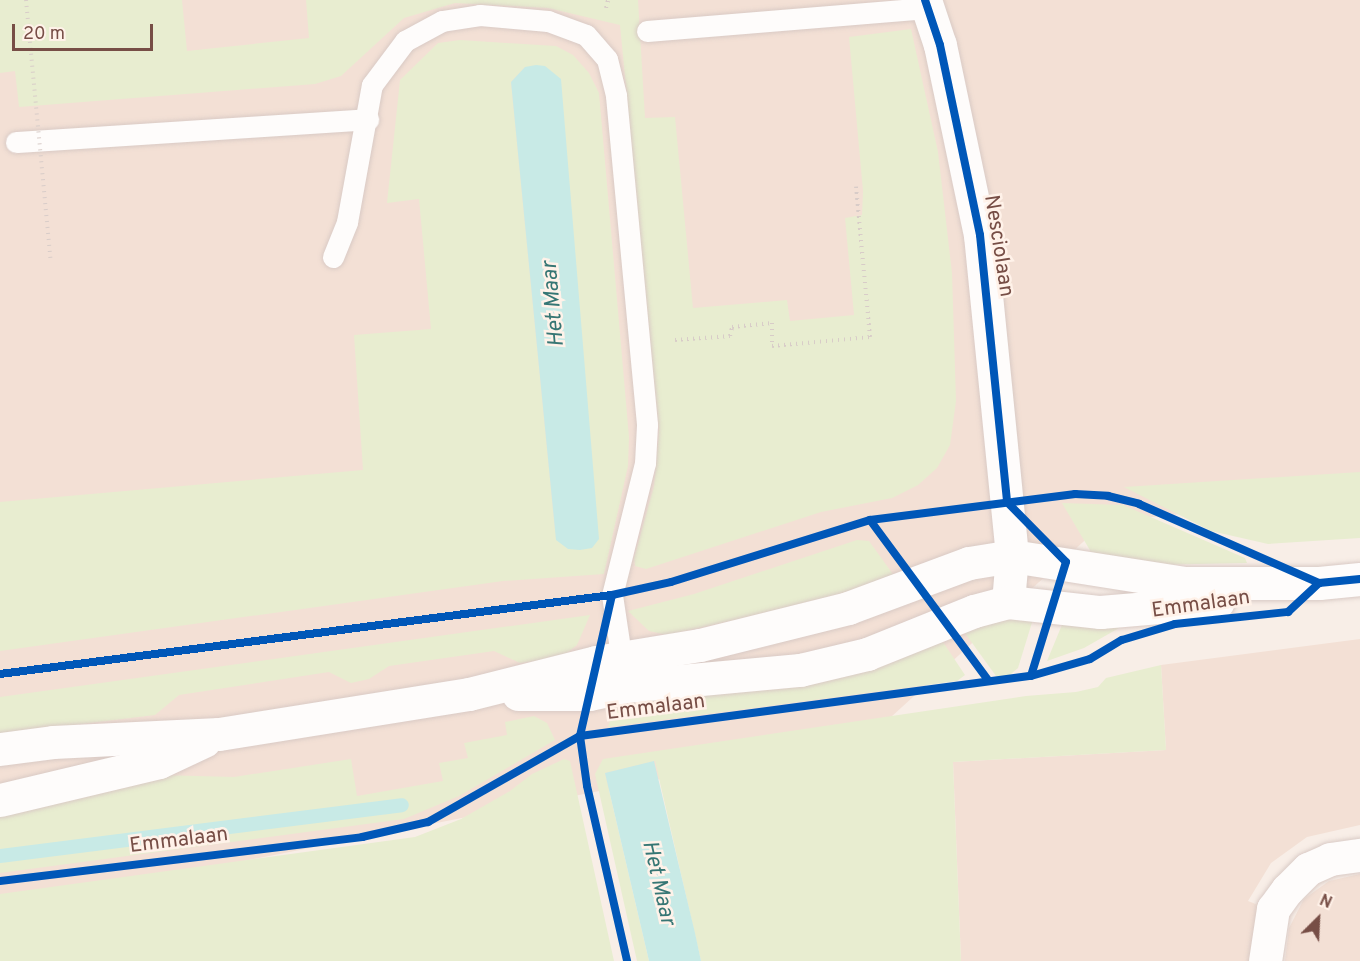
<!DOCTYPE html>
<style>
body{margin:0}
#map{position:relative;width:1360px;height:961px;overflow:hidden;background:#f8eee7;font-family:Overpass,sans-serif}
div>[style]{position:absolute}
.residential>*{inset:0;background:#f3e0d5}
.green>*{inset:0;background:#e8edd0}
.water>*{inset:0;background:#c8eae6}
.stream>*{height:14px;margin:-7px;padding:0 7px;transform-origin:7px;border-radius:7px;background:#c8eae6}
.path>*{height:4px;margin-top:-2px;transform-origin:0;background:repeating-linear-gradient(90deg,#d8ccc8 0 1.5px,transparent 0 6px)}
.roads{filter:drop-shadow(0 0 2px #d9cac5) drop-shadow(0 0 2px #d9cac5)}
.service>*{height:21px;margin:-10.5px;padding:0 10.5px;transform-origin:10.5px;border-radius:10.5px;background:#fefcfb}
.minor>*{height:33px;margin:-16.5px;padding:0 16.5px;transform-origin:16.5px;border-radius:16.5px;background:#fefcfb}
.secondary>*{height:33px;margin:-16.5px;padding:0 16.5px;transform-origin:16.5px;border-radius:16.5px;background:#fefcfb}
.path-bridge>*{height:4px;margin-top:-2px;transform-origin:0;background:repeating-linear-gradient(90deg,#d8ccc8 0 1.5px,transparent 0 6px)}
.cycleway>*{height:8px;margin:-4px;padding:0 4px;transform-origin:4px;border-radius:4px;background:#0057b8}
span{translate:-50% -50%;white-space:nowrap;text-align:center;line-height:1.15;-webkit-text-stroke:5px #fff2e9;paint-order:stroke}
.street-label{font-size:21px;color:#774e46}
.water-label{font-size:22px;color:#367674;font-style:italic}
.north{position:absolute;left:1288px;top:889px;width:60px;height:60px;-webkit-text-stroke:4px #fff2e9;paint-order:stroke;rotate:24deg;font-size:16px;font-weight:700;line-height:24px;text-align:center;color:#774e46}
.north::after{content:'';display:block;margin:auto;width:21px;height:27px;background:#774e46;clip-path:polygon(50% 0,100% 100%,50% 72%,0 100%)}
.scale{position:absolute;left:12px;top:24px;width:141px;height:27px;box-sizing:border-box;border:3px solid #774e46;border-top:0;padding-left:8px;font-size:18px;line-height:21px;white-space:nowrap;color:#774e46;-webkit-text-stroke:4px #fff2e9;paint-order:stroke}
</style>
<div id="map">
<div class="residential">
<i style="clip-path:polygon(0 0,1360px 0,1360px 495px,1105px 522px,868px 738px,0 909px)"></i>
<i style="clip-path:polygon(1360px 639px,1360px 825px,1307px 837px,1271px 863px,1248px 901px,1258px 905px,1249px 961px,961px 961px,953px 762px,1166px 750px,1161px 665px)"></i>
<i style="clip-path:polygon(1360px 874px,1360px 961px,1285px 961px,1289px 928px,1304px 899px,1329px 881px)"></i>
</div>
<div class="green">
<i style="clip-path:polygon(0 0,182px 0,187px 51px,309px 38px,306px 0,638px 0,645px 118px,675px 117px,693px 308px,787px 300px,790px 321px,854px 315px,845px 218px,862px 215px,863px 191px,849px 37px,911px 29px,938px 152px,952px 273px,956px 401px,950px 445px,937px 468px,918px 485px,892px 498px,821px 512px,646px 569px,635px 566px,634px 558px,654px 486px,659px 431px,620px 25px,548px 8px,455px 3px,404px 18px,341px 76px,315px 84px,19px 107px,15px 71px,0 73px)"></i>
<i style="clip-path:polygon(evenodd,460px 40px,556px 46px,573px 55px,589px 73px,599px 93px,629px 437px,628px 466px,604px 574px,503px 581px,0 651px,0 502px,363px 470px,354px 335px,431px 329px,419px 199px,387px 203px,400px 80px,438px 43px,460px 40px,525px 67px,556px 540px,511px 82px,525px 67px)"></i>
<i style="clip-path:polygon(1360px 472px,1360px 538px,1268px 544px,1211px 531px,1124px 487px)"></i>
<i style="clip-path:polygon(1062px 503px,1123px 505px,1245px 558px,1247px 563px,1149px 565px,1091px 552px)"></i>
<i style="clip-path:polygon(857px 540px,869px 541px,895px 577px,827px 599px,667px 635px,649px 631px,628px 611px,694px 594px)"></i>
<i style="clip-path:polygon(997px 614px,1034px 616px,1018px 668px,1005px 679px,996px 676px,962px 629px)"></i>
<i style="clip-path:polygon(590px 615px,577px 645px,561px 658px,520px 663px,494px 651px,389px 666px,369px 679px,351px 683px,329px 672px,179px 695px,155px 715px,0 734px,0 697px)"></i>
<i style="clip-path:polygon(1154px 617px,1119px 628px,1084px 648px,1047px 661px,1064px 620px)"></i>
<i style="clip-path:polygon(939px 636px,965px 675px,957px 681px,608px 727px,612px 714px,627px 705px,752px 689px)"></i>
<i style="clip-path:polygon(1161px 665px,1166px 750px,953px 762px,961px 961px,701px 961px,655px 761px,605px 773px,649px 961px,637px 961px,595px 774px,603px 759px,1026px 696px,1076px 692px,1098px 687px,1106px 678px)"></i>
<i style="clip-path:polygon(534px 716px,547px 723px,555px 740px,459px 796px,404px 819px,0 873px,0 810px,160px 775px,234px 777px,351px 759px,357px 796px,443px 781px,439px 763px,468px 758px,464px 743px,507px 735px,505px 722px)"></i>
<i style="clip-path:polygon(564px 759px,570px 761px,614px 961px,0 961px,0 894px,415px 837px,461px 819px,510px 791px,532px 774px)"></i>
</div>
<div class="water">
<i style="clip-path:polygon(536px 65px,545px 66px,561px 79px,599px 539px,592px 548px,580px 550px,568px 549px,556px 540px,511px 82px,525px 67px)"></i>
<i style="clip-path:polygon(654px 761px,695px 933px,701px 961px,649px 961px,605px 773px)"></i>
</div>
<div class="stream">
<i style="left:0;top:856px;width:405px;rotate:-7.2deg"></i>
</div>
<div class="path">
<i style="left:606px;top:8px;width:8px;rotate:-76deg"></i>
<i style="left:675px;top:340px;width:55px;rotate:-4.2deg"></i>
<i style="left:730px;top:336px;width:9px;rotate:-77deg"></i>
<i style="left:732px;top:327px;width:40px;rotate:-5.7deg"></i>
<i style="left:772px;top:323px;width:23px;rotate:90deg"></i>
<i style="left:772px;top:346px;width:98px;rotate:-5.2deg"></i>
<i style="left:870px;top:337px;width:151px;rotate:-95.3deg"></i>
</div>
<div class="roads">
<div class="service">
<i style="left:647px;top:31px;width:281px;rotate:-4.7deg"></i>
<i style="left:16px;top:142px;width:353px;rotate:-3.7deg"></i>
<i style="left:333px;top:257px;width:38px;rotate:-68deg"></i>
<i style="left:347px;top:222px;width:139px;rotate:-79.7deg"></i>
<i style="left:372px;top:85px;width:55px;rotate:-53.1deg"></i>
<i style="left:405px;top:41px;width:42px;rotate:-28.4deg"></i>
<i style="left:442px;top:21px;width:38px;rotate:-9deg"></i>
<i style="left:480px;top:15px;width:68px;rotate:5deg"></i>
<i style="left:548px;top:21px;width:40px;rotate:20.2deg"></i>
<i style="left:586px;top:35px;width:32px;rotate:49deg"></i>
<i style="left:607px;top:59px;width:38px;rotate:76deg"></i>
<i style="left:616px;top:96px;width:330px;rotate:84.6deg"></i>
<i style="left:647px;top:425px;width:38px;rotate:93deg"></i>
<i style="left:645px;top:463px;width:136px;rotate:104deg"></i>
<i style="left:612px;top:595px;width:75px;rotate:81.5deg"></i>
</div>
<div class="minor">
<i style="left:925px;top:0;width:47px;rotate:71.6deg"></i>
<i style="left:940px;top:45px;width:194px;rotate:78.1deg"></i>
<i style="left:980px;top:235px;width:323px;rotate:84.3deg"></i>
<i style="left:1012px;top:556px;width:46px;rotate:95deg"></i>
<i style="left:1265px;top:961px;width:53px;rotate:-81.3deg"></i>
<i style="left:1273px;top:909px;width:24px;rotate:-54deg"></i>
<i style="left:1287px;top:890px;width:30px;rotate:-45deg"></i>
<i style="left:1308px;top:869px;width:24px;rotate:-24deg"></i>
<i style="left:1330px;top:859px;width:30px;rotate:-8deg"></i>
</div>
<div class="secondary">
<i style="left:518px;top:694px;width:71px"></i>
<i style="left:589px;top:694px;width:38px;rotate:-12deg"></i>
<i style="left:626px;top:686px;width:175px;rotate:-5.3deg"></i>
<i style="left:800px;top:670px;width:69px;rotate:-13.4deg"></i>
<i style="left:867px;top:654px;width:115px;rotate:-21.9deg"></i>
<i style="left:974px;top:611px;width:35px;rotate:-15deg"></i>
<i style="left:1008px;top:602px;width:93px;rotate:6.2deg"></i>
<i style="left:1100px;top:612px;width:118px;rotate:-4.8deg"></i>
<i style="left:0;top:749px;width:53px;rotate:-7.5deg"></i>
<i style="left:53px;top:742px;width:166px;rotate:-2.8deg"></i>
<i style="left:219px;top:734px;width:253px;rotate:-9.1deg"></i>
<i style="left:469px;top:694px;width:131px;rotate:-14.1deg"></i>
<i style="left:596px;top:662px;width:105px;rotate:-9.3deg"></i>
<i style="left:700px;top:645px;width:153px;rotate:-14deg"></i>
<i style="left:848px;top:608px;width:129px;rotate:-20.4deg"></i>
<i style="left:969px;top:563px;width:44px;rotate:-9.2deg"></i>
<i style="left:1012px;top:556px;width:175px;rotate:8.9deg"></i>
<i style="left:1185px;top:583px;width:134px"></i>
<i style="left:1319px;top:583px;width:41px;rotate:-5.6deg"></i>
<i style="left:0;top:800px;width:163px;rotate:-13.4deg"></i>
<i style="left:159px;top:762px;width:50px;rotate:-25deg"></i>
</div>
</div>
<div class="path-bridge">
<i style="left:26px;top:0;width:264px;rotate:84.6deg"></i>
</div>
<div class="cycleway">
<i style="left:925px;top:0;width:47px;rotate:71.6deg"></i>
<i style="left:940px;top:45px;width:194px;rotate:78.1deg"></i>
<i style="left:980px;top:235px;width:268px;rotate:84.2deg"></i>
<i style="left:1007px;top:502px;width:84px;rotate:45.5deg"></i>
<i style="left:1066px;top:562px;width:119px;rotate:107.1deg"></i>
<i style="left:870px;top:520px;width:199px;rotate:53.6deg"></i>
<i style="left:612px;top:595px;width:145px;rotate:102.8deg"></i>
<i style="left:580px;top:736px;width:50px;rotate:82deg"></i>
<i style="left:587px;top:786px;width:180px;rotate:77.1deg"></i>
<i style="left:0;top:674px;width:617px;rotate:-7.36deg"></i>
<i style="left:612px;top:595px;width:60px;rotate:-12.4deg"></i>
<i style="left:671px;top:582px;width:208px;rotate:-17.3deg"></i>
<i style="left:870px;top:520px;width:207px;rotate:-7.2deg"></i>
<i style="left:1075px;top:494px;width:33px;rotate:3deg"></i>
<i style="left:1108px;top:496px;width:32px;rotate:14deg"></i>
<i style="left:1139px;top:504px;width:197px;rotate:23.7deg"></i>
<i style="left:1319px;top:583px;width:41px;rotate:-5.6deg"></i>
<i style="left:0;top:881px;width:365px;rotate:-6.9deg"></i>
<i style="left:362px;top:837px;width:68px;rotate:-12.8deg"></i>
<i style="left:428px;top:822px;width:175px;rotate:-29.5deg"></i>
<i style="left:580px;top:736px;width:455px;rotate:-7.6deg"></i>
<i style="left:1031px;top:676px;width:61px;rotate:-16.1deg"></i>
<i style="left:1090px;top:659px;width:37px;rotate:-31deg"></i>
<i style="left:1122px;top:640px;width:55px;rotate:-16.8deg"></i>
<i style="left:1175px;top:624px;width:114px;rotate:-6.1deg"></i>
<i style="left:1288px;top:612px;width:42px;rotate:-43.1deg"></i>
</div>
<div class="street-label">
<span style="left:998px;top:246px;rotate:81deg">Nesciolaan</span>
<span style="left:1201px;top:605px;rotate:-8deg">Emmalaan</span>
<span style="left:656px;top:708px;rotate:-7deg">Emmalaan</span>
<span style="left:179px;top:841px;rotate:-7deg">Emmalaan</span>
</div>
<div class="water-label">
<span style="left:554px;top:304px;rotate:-95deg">Het Maar</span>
<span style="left:658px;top:883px;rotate:77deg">Het Maar</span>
</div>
<div class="north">N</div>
<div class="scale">20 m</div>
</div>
